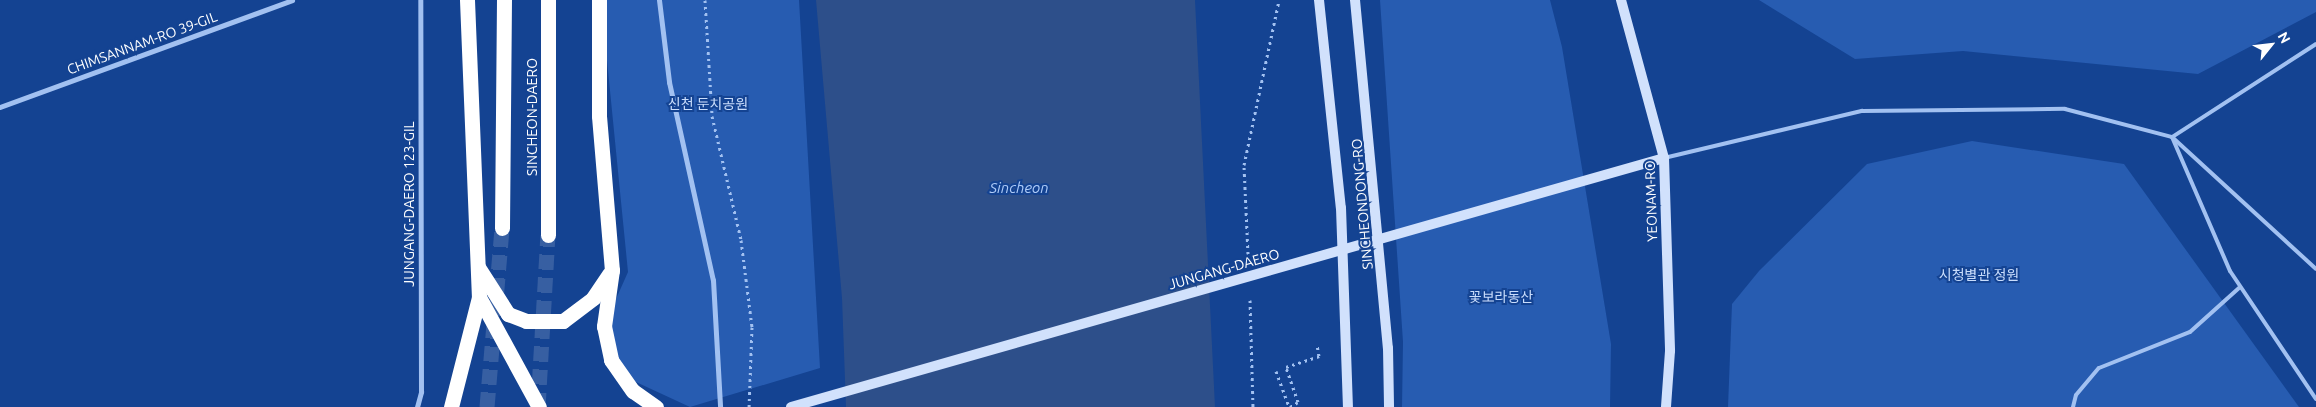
<!DOCTYPE html>
<meta charset="utf-8">
<style>
body{margin:0}
#map{position:relative;width:2316px;height:407px;overflow:hidden;background:#144392;font-family:Ubuntu,"Noto Sans KR",sans-serif}
div>[style]{position:absolute}
.green>*{inset:0;background:#275cb1}
.water>*{inset:0;background:#2d4f8a}
.highway-tunnel>*{height:15px;margin-top:-7.5px;transform-origin:0;background:repeating-linear-gradient(90deg,#375fa2 0 15px,transparent 0 23px)}
.path>*{height:3px;margin-top:-1.5px;transform-origin:0;background:repeating-linear-gradient(90deg,#a2c1f1 0 2.5px,transparent 0 6.5px)}
.lane>*{height:4px;margin:-2px;padding:0 2px;transform-origin:2px;border-radius:2px;background:#a2c1f1}
.street>*{height:5px;margin:-2.5px;padding:0 2.5px;transform-origin:2.5px;border-radius:2.5px;background:#a2c1f1}
.secondary>*{height:10px;margin:-5px;padding:0 5px;transform-origin:5px;border-radius:5px;background:#d1e1fc}
.highway>*{height:15px;margin:-7.5px;padding:0 7.5px;transform-origin:7.5px;border-radius:7.5px;background:#fff}
.secondary-bridge>*{height:10px;margin:-5px;padding:0 5px;transform-origin:5px;border-radius:5px;background:#d1e1fc}
span{translate:-50% -50%;white-space:nowrap;text-align:center;line-height:1.15;-webkit-text-stroke:4px #144392;paint-order:stroke}
.street-label{font-size:14px;color:#fff}
.park-label{font-size:14px;color:#c9ddfc}
.water-label{font-size:15px;color:#aecbf8;font-style:italic}
.north{position:absolute;left:2246px;top:20px;width:50px;height:50px;-webkit-text-stroke:4px #144392;paint-order:stroke;rotate:61deg;font-size:14px;font-weight:700;line-height:20px;text-align:center;color:#fff}
.north::after{content:'';display:block;margin:auto;width:18px;height:22px;background:#fff;clip-path:polygon(50% 0,100% 100%,50% 72%,0 100%)}
</style>
<div id="map">
<div class="green">
<i style="clip-path:polygon(601px 0,799px 0,820px 368px,690px 407px,623px 376px,604px 326px,628px 272px)"></i>
<i style="clip-path:polygon(1380px 0,1550px 0,1562px 47px,1611px 344px,1610px 407px,1402px 407px,1403px 342px)"></i>
<i style="clip-path:polygon(1759px 0,2316px 0,2316px 12px,2198px 74px,1963px 51px,1855px 59px)"></i>
<i style="clip-path:polygon(1972px 141px,2124px 164px,2299px 407px,1728px 407px,1732px 304px,1759px 271px,1867px 164px)"></i>
</div>
<div class="water">
<i style="clip-path:polygon(816px 0,1195px 0,1215px 407px,846px 407px,842px 298px)"></i>
</div>
<div class="highway-tunnel">
<i style="left:487px;top:407px;width:180px;rotate:-85.2deg"></i>
<i style="left:538px;top:407px;width:172px;rotate:-86.7deg"></i>
</div>
<div class="path">
<i style="left:705px;top:0;width:116px;rotate:86.5deg"></i>
<i style="left:712px;top:116px;width:127px;rotate:76.8deg"></i>
<i style="left:741px;top:240px;width:88px;rotate:82.8deg"></i>
<i style="left:752px;top:327px;width:80px;rotate:92.1deg"></i>
<i style="left:1248px;top:254px;width:89px;rotate:-92.6deg"></i>
<i style="left:1244px;top:165px;width:169px;rotate:-78deg"></i>
<i style="left:1250px;top:300px;width:107px;rotate:88.4deg"></i>
<i style="left:1276px;top:371px;width:38px;rotate:70deg"></i>
<i style="left:1290px;top:407px;width:9px;rotate:-32deg"></i>
<i style="left:1298px;top:402px;width:37px;rotate:-109deg"></i>
<i style="left:1286px;top:367px;width:35px;rotate:-18deg"></i>
<i style="left:1319px;top:356px;width:11px;rotate:-100deg"></i>
</div>
<div class="lane">
<i style="left:2316px;top:44px;width:171px;rotate:147.1deg"></i>
<i style="left:2172px;top:137px;width:146px;rotate:66.6deg"></i>
<i style="left:2230px;top:271px;width:154px;rotate:56.1deg"></i>
<i style="left:1664px;top:158px;width:204px;rotate:-13.4deg"></i>
<i style="left:1862px;top:111px;width:203px;rotate:-0.6deg"></i>
<i style="left:2065px;top:109px;width:111px;rotate:14.7deg"></i>
<i style="left:2172px;top:137px;width:195px;rotate:42.5deg"></i>
<i style="left:2073px;top:407px;width:12px;rotate:-76deg"></i>
<i style="left:2076px;top:395px;width:35px;rotate:-50deg"></i>
<i style="left:2099px;top:368px;width:98px;rotate:-21.6deg"></i>
<i style="left:2190px;top:332px;width:67px;rotate:-42deg"></i>
</div>
<div class="street">
<i style="left:659px;top:0;width:83px;rotate:83deg"></i>
<i style="left:669px;top:82px;width:203px;rotate:77.5deg"></i>
<i style="left:713px;top:280px;width:127px;rotate:86.8deg"></i>
<i style="left:0;top:107px;width:311px;rotate:-20.1deg"></i>
<i style="left:417px;top:407px;width:16px;rotate:-75deg"></i>
<i style="left:421px;top:392px;width:392px;rotate:-90.1deg"></i>
</div>
<div class="secondary">
<i style="left:1319px;top:0;width:209px;rotate:84deg"></i>
<i style="left:1341px;top:208px;width:199px;rotate:88deg"></i>
<i style="left:1355px;top:0;width:350px;rotate:84.6deg"></i>
<i style="left:1388px;top:348px;width:59px;rotate:89deg"></i>
<i style="left:1621px;top:0;width:164px;rotate:74.8deg"></i>
<i style="left:1664px;top:158px;width:193px;rotate:88.2deg"></i>
<i style="left:1670px;top:351px;width:56px;rotate:94.1deg"></i>
</div>
<div class="highway">
<i style="left:467px;top:0;width:297px;rotate:87.7deg"></i>
<i style="left:479px;top:297px;width:125px;rotate:61.4deg"></i>
<i style="left:599px;top:0;width:116px;rotate:90deg"></i>
<i style="left:599px;top:116px;width:155px;rotate:85.2deg"></i>
<i style="left:612px;top:270px;width:57px;rotate:98.1deg"></i>
<i style="left:604px;top:326px;width:35px;rotate:78deg"></i>
<i style="left:611px;top:360px;width:38px;rotate:55deg"></i>
<i style="left:633px;top:391px;width:28px;rotate:35deg"></i>
<i style="left:502px;top:228px;width:228px;rotate:-89.5deg"></i>
<i style="left:548px;top:235px;width:235px;rotate:-90deg"></i>
<i style="left:478px;top:267px;width:56px;rotate:57.4deg"></i>
<i style="left:508px;top:314px;width:19px;rotate:21deg"></i>
<i style="left:526px;top:321px;width:37px"></i>
<i style="left:563px;top:321px;width:38px;rotate:-37deg"></i>
<i style="left:593px;top:298px;width:29px;rotate:-56deg"></i>
<i style="left:451px;top:407px;width:114px;rotate:-75.7deg"></i>
</div>
<div class="secondary-bridge">
<i style="left:791px;top:407px;width:908px;rotate:-15.92deg"></i>
</div>
<div class="street-label">
<span style="left:142px;top:43px;rotate:-20deg">CHIMSANNAM-RO 39-GIL</span>
<span style="left:532px;top:117px;rotate:-90deg">SINCHEON-DAERO</span>
<span style="left:1651px;top:201px;rotate:-92deg">YEONAM-RO</span>
<span style="left:409px;top:204px;rotate:-90deg">JUNGANG-DAERO 123-GIL</span>
<span style="left:1362px;top:204px;rotate:-95deg">SINCHEONDONG-RO</span>
<span style="left:1224px;top:269px;rotate:-16deg">JUNGANG-DAERO</span>
</div>
<div class="park-label">
<span style="left:708px;top:104px">신천 둔치공원</span>
<span style="left:1979px;top:275px">시청별관 정원</span>
<span style="left:1501px;top:297px">꽃보라동산</span>
</div>
<div class="water-label">
<span style="left:1019px;top:188px">Sincheon</span>
</div>
<div class="north">N</div>
</div>
